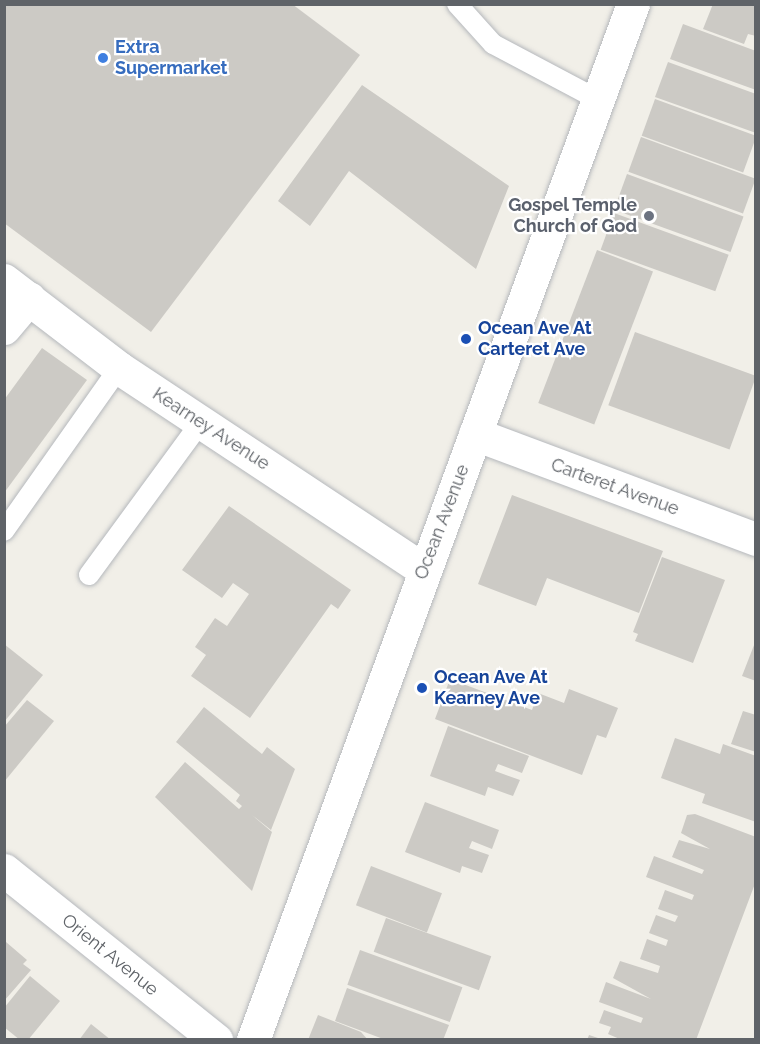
<!DOCTYPE html>
<style>
body{margin:0}
#map{position:relative;width:760px;height:1044px;overflow:hidden;background:#f1efe8;font-family:Raleway,sans-serif}
div>[style]{position:absolute}
.building>*{inset:0;background:#cccac5;transform-origin:0 0}
.roads{filter:drop-shadow(0 0 2px #b5b8bc) drop-shadow(0 0 2px #b5b8bc)}
.lane>*{height:20px;margin:-10px;padding:0 10px;transform-origin:10px;border-radius:10px;background:#fff}
.street>*{height:33px;margin:-16.5px;padding:0 16.5px;transform-origin:16.5px;border-radius:16.5px;background:#fff}
.secondary>*{height:33px;margin:-16.5px;padding:0 16.5px;transform-origin:16.5px;border-radius:16.5px;background:#fff}
.dots>*{width:16px;height:16px;translate:-50% -50%;box-sizing:border-box;border:3px solid #fff;border-radius:50%}
span{translate:-50% -50%;white-space:nowrap;text-align:center;line-height:1.15;-webkit-text-stroke:4.5px #fff;paint-order:stroke}
.shop-label{font-size:18px;color:#366cbe;font-weight:700}
.left{translate:0 -50%;text-align:left}
.worship-label{font-size:18px;color:#5b616d;font-weight:700}
.right{translate:-100% -50%;text-align:right}
.transit-label{font-size:18px;color:#164399;font-weight:700}
.street-label{font-size:18px;color:#5f6368}
.frame{position:absolute;inset:0;border:6px solid #5f6368;pointer-events:none}
</style>
<div id="map">
<div class="building">
<i style="clip-path:polygon(4px 4px,292px 4px,360px 55px,151px 332px,4px 223px)"></i>
<i style="clip-path:polygon(713px 4px,756px 4px,756px 36px,748px 34px,744px 44px,703px 29px)"></i>
<i style="clip-path:polygon(683px 24px,756px 51px,756px 90px,670px 59px)"></i>
<i style="clip-path:polygon(668px 62px,756px 94px,756px 133px,655px 97px)"></i>
<i style="clip-path:polygon(362px 85px,509px 186px,476px 269px,349px 171px,310px 226px,278px 201px)"></i>
<i style="left:655px;top:99px;width:108px;height:39px;rotate:20deg"></i>
<i style="left:641px;top:137px;width:122px;height:37px;rotate:20deg"></i>
<i style="left:627px;top:174px;width:124px;height:38px;rotate:20deg"></i>
<i style="left:614px;top:213px;width:122px;height:39px;rotate:20deg"></i>
<i style="left:597px;top:250px;width:60px;height:164px;rotate:21deg"></i>
<i style="left:635px;top:332px;width:129px;height:78px;rotate:20deg"></i>
<i style="clip-path:polygon(42px 348px,87px 380px,4px 493px,4px 400px)"></i>
<i style="clip-path:polygon(512px 495px,663px 551px,639px 613px,547px 578px,536px 606px,478px 584px)"></i>
<i style="clip-path:polygon(229px 506px,351px 590px,338px 609px,331px 604px,250px 718px,191px 676px,206px 655px,195px 647px,215px 618px,227px 626px,249px 594px,233px 583px,222px 598px,182px 570px)"></i>
<i style="clip-path:polygon(662px 557px,725px 580px,693px 663px,635px 641px,638px 634px,633px 632px)"></i>
<i style="clip-path:polygon(756px 640px,756px 681px,742px 676px)"></i>
<i style="clip-path:polygon(4px 644px,43px 675px,4px 722px)"></i>
<i style="clip-path:polygon(450px 679px,532px 710px,538px 693px,564px 703px,569px 689px,618px 708px,606px 738px,597px 735px,582px 775px,435px 719px)"></i>
<i style="clip-path:polygon(27px 700px,54px 721px,4px 782px,4px 727px)"></i>
<i style="clip-path:polygon(204px 707px,262px 754px,267px 747px,295px 769px,271px 830px,252px 815px,272px 832px,252px 891px,155px 797px,185px 762px,239px 809px,242px 806px,236px 801px,240px 795px,176px 742px)"></i>
<i style="clip-path:polygon(743px 711px,756px 715px,756px 752px,731px 744px)"></i>
<i style="clip-path:polygon(448px 726px,529px 756px,522px 773px,498px 764px,495px 771px,520px 780px,513px 796px,488px 787px,485px 796px,430px 776px)"></i>
<i style="clip-path:polygon(675px 738px,720px 754px,723px 744px,756px 756px,756px 822px,702px 803px,705px 794px,661px 778px)"></i>
<i style="clip-path:polygon(425px 802px,499px 830px,492px 849px,472px 841px,469px 848px,489px 855px,482px 873px,462px 866px,460px 873px,405px 852px)"></i>
<i style="clip-path:polygon(695px 814px,756px 837px,756px 881px,696px 1040px,622px 1040px,608px 1034px,611px 1027px,599px 1023px,604px 1010px,641px 1023px,643px 1018px,599px 1002px,606px 982px,651px 999px,613px 978px,620px 961px,658px 973px,660px 966px,640px 959px,647px 939px,666px 946px,668px 940px,649px 933px,656px 915px,675px 922px,678px 916px,658px 909px,665px 890px,692px 900px,694px 895px,646px 877px,654px 856px,702px 874px,704px 870px,672px 857px,679px 840px,710px 849px,681px 833px,687px 815px)"></i>
<i style="left:371px;top:866px;width:76px;height:42px;rotate:21deg"></i>
<i style="left:386px;top:918px;width:112px;height:36px;rotate:20deg"></i>
<i style="clip-path:polygon(6px 942px,27px 960px,23px 964px,31px 970px,4px 1001px)"></i>
<i style="left:360px;top:950px;width:109px;height:37px;rotate:20deg"></i>
<i style="clip-path:polygon(30px 976px,60px 1001px,28px 1040px,20px 1040px,4px 1027px,4px 1008px)"></i>
<i style="clip-path:polygon(347px 988px,449px 1025px,443px 1040px,386px 1040px,335px 1021px)"></i>
<i style="clip-path:polygon(318px 1015px,361px 1032px,368px 1040px,308px 1040px)"></i>
<i style="clip-path:polygon(91px 1024px,111px 1040px,79px 1040px)"></i>
<i style="clip-path:polygon(589px 1035px,601px 1039px,601px 1040px,587px 1040px)"></i>
</div>
<div class="roads">
<div class="lane">
<i style="left:457px;top:4px;width:54px;rotate:48deg"></i>
<i style="left:493px;top:44px;width:118px;rotate:27.9deg"></i>
<i style="left:4px;top:531px;width:199px;rotate:-54.8deg"></i>
<i style="left:89px;top:575px;width:190px;rotate:-53.8deg"></i>
</div>
<div class="street">
<i style="left:4px;top:280px;width:145px;rotate:37.4deg"></i>
<i style="left:119px;top:368px;width:364px;rotate:33.5deg"></i>
<i style="left:4px;top:328px;width:39px;rotate:-50deg"></i>
<i style="left:475px;top:434px;width:300px;rotate:20.5deg"></i>
<i style="left:4px;top:870px;width:272px;rotate:38.7deg"></i>
</div>
<div class="secondary">
<i style="left:253px;top:1040px;width:1103px;rotate:-69.86deg"></i>
</div>
</div>
<div class="dots">
<i style="left:103px;top:58px;background:#3f7fe0"></i>
<i style="left:649px;top:216px;background:#6b7280"></i>
<i style="left:466px;top:339px;background:#1a4fb4"></i>
<i style="left:422px;top:688px;background:#1a4fb4"></i>
</div>
<div class="shop-label">
<span class="left" style="left:115px;top:58px">Extra<br>Supermarket</span>
</div>
<div class="worship-label">
<span class="right" style="left:637px;top:216px">Gospel Temple<br>Church of God</span>
</div>
<div class="transit-label">
<span class="left" style="left:478px;top:339px">Ocean Ave At<br>Carteret Ave</span>
<span class="left" style="left:434px;top:688px">Ocean Ave At<br>Kearney Ave</span>
</div>
<div class="street-label">
<span style="left:211px;top:429px;rotate:33deg">Kearney Avenue</span>
<span style="left:615px;top:487px;rotate:20deg">Carteret Avenue</span>
<span style="left:442px;top:522px;rotate:-69deg">Ocean Avenue</span>
<span style="left:110px;top:955px;rotate:39deg">Orient Avenue</span>
</div>
<div class="frame"></div>
</div>
